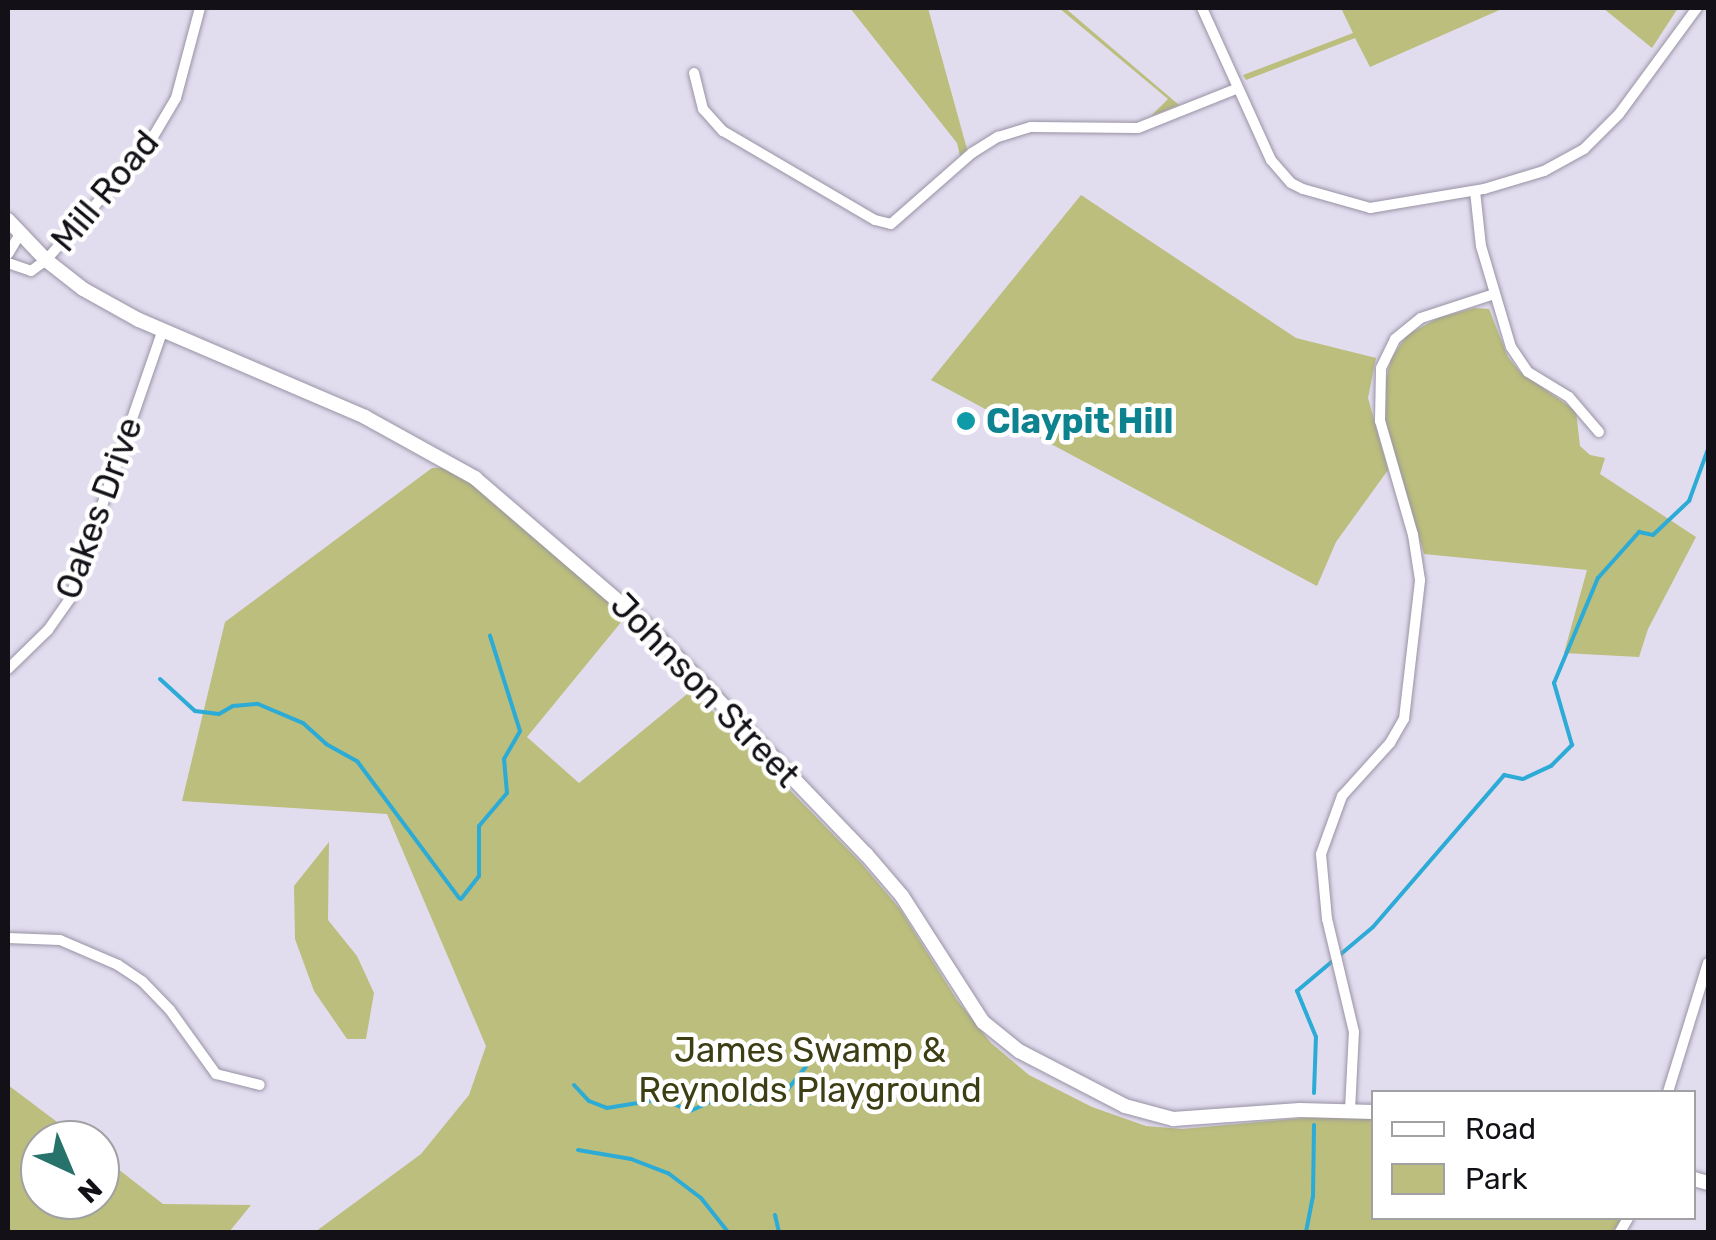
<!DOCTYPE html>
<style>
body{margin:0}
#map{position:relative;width:1716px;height:1240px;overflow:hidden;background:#e2dcef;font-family:Rubik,sans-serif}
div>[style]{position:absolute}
.green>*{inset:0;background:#bbbe7c}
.stream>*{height:4px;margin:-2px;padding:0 2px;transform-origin:2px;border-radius:2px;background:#2babd6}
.roads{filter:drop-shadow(0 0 2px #9893a4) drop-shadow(0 0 2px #9893a4)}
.street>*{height:10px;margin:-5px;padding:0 5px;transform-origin:5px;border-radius:5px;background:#fff}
.secondary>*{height:14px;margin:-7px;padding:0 7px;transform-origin:7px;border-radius:7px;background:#fff}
.dots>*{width:28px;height:28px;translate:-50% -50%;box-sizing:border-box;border:5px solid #fff;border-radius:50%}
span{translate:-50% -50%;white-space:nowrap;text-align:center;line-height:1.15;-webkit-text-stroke:9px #fff;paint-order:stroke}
.street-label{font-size:35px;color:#131117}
.culture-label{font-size:35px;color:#0d838f;font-weight:700}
.left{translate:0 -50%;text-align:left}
.park-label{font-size:35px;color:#3d3e14}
.frame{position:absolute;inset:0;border:10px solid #131117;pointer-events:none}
.legend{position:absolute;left:1371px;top:1090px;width:325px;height:130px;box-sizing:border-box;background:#fff;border:2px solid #a1a0a2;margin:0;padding:12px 18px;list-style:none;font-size:30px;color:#131117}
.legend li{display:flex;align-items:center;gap:20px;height:50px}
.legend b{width:50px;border:2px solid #a1a0a2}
.north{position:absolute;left:20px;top:1120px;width:100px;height:100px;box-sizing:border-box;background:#fff;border:2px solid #a1a0a2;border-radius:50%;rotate:136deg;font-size:28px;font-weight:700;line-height:40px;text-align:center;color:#131117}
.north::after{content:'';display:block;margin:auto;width:35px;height:45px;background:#28726c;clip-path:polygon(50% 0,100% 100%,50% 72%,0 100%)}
</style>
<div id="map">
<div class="green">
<i style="clip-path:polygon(850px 8px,928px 8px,967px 149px,960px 156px,957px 143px)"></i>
<i style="clip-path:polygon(1059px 8px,1065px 8px,1179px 105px,1151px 116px,1168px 99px)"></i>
<i style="clip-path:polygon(1341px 8px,1504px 8px,1370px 67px,1355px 38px,1246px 80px,1243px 75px,1353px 33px)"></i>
<i style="clip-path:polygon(1603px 8px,1678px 8px,1652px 48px)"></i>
<i style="clip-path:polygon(1081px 195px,1296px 338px,1376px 358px,1368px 398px,1388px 470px,1336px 542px,1317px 586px,931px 380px)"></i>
<i style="clip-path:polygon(1474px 308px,1489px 309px,1508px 357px,1520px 372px,1576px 411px,1580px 446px,1590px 455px,1605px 458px,1600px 474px,1696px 537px,1648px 629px,1639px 657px,1564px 653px,1587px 570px,1424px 554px,1385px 419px,1386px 380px,1391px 359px,1407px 335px,1438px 318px)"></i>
<i style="clip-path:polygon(451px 467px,476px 481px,627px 615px,527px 737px,579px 783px,692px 690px,862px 864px,900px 909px,957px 1000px,991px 1043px,1029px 1075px,1092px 1107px,1146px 1126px,1182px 1129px,1337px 1115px,1373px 1119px,1374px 1218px,1622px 1218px,1613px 1232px,315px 1232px,421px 1154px,469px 1095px,486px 1046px,387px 814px,182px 801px,225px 622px,432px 468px)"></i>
<i style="clip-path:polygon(329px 842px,328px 920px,357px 956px,374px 993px,366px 1039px,347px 1039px,314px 991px,295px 939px,294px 886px)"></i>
<i style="clip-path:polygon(8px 1085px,81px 1140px,40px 1140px,40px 1200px,100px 1200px,100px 1155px,163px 1204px,251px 1205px,229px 1232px,8px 1232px)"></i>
</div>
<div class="stream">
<i style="left:160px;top:679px;width:47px;rotate:42.4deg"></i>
<i style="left:195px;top:711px;width:24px;rotate:7deg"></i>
<i style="left:219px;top:714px;width:16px;rotate:-30deg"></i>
<i style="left:233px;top:706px;width:25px;rotate:-5deg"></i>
<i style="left:258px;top:704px;width:49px;rotate:22.9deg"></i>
<i style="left:303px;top:723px;width:31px;rotate:42deg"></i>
<i style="left:326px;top:744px;width:35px;rotate:29deg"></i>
<i style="left:357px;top:761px;width:171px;rotate:53.3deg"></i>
<i style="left:461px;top:899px;width:29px;rotate:-52deg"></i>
<i style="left:479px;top:876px;width:50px;rotate:-90deg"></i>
<i style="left:479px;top:826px;width:43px;rotate:-49.7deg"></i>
<i style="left:507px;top:793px;width:34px;rotate:-95deg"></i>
<i style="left:504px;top:759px;width:32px;rotate:-60deg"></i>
<i style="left:520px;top:731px;width:100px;rotate:-107.5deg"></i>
<i style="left:574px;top:1085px;width:22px;rotate:47deg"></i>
<i style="left:589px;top:1101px;width:19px;rotate:21deg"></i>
<i style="left:607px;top:1108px;width:56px;rotate:-9.3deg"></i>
<i style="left:662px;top:1099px;width:30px;rotate:23deg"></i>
<i style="left:690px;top:1111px;width:24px;rotate:-24deg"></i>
<i style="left:712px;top:1101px;width:39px;rotate:3deg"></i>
<i style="left:751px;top:1103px;width:33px;rotate:-14deg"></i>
<i style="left:783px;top:1095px;width:36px;rotate:-51deg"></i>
<i style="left:1314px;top:1093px;width:56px;rotate:-88deg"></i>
<i style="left:1316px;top:1037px;width:50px;rotate:-112.4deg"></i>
<i style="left:1297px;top:991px;width:99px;rotate:-40.1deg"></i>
<i style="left:1373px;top:927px;width:201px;rotate:-49.2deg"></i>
<i style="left:1504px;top:775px;width:19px;rotate:12deg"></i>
<i style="left:1523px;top:779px;width:31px;rotate:-25deg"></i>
<i style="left:1551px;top:766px;width:30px;rotate:-45deg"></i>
<i style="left:1572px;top:745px;width:65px;rotate:-106.2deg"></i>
<i style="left:1554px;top:683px;width:114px;rotate:-67.3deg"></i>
<i style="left:1598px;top:578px;width:62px;rotate:-48.3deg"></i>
<i style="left:1639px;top:532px;width:14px;rotate:12deg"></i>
<i style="left:1653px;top:535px;width:50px;rotate:-43.4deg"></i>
<i style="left:1689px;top:501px;width:55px;rotate:-69.9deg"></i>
<i style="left:578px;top:1150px;width:54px;rotate:9.6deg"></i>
<i style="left:631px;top:1159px;width:40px;rotate:21deg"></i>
<i style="left:668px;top:1173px;width:41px;rotate:37.1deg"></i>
<i style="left:701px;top:1198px;width:43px;rotate:51.5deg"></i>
<i style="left:775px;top:1215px;width:17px;rotate:77deg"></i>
<i style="left:1306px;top:1232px;width:36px;rotate:-79deg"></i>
<i style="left:1313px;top:1197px;width:72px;rotate:-89.2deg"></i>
</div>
<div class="roads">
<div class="street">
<i style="left:1202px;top:8px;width:167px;rotate:65.6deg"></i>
<i style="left:1271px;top:160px;width:30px;rotate:49deg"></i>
<i style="left:1291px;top:183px;width:13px;rotate:27deg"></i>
<i style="left:1303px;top:189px;width:70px;rotate:15.8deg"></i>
<i style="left:1370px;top:208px;width:116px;rotate:-9.5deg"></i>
<i style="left:1484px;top:189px;width:63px;rotate:-16.7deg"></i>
<i style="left:1544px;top:171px;width:46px;rotate:-28.8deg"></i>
<i style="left:1584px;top:149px;width:49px;rotate:-45deg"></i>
<i style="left:1619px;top:114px;width:132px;rotate:-53.7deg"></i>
<i style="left:694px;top:73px;width:37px;rotate:76deg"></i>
<i style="left:703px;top:109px;width:30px;rotate:48deg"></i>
<i style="left:723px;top:131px;width:176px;rotate:30.4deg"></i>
<i style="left:875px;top:220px;width:16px;rotate:14deg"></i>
<i style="left:891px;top:224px;width:108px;rotate:-41.2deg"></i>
<i style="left:972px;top:153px;width:31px;rotate:-32deg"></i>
<i style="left:998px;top:137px;width:34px;rotate:-17deg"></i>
<i style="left:1031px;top:127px;width:107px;rotate:0.5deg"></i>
<i style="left:1138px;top:128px;width:105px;rotate:-21.7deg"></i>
<i style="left:1475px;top:191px;width:55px;rotate:83.8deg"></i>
<i style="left:1481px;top:246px;width:105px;rotate:73.5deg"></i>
<i style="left:1511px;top:347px;width:30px;rotate:56deg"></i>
<i style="left:1528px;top:372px;width:48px;rotate:31.4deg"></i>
<i style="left:1569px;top:397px;width:46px;rotate:49.4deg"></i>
<i style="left:8px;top:254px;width:23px;rotate:-59deg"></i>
<i style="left:8px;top:263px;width:24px;rotate:19deg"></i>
<i style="left:31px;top:271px;width:19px;rotate:-36deg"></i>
<i style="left:46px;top:260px;width:152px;rotate:-48.2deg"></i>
<i style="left:147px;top:147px;width:57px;rotate:-59.4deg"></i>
<i style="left:176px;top:98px;width:93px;rotate:-75.1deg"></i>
<i style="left:8px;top:669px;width:56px;rotate:-44.3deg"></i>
<i style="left:48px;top:630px;width:39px;rotate:-55deg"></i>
<i style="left:70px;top:598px;width:284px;rotate:-70.9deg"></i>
<i style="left:8px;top:938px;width:52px;rotate:2.2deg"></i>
<i style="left:60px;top:940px;width:63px;rotate:23.3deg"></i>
<i style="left:118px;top:965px;width:29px;rotate:34deg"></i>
<i style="left:142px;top:981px;width:40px;rotate:46deg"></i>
<i style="left:170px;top:1010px;width:79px;rotate:54.3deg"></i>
<i style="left:216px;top:1074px;width:45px;rotate:14deg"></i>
<i style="left:1668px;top:1092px;width:135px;rotate:-72.8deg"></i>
<i style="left:1350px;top:1110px;width:78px;rotate:-87.1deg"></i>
<i style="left:1354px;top:1032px;width:116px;rotate:-103.4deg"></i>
<i style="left:1327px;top:919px;width:65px;rotate:-95.3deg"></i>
<i style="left:1321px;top:854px;width:62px;rotate:-70.1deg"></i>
<i style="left:1342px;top:796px;width:72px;rotate:-47.8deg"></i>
<i style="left:1390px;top:743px;width:28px;rotate:-60deg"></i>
<i style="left:1404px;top:719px;width:140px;rotate:-83.4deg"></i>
<i style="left:1420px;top:580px;width:46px;rotate:-98.8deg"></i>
<i style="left:1413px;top:535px;width:119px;rotate:-106.1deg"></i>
<i style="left:1380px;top:421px;width:53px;rotate:-88.9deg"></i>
<i style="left:1381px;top:368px;width:32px;rotate:-64deg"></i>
<i style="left:1395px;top:339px;width:33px;rotate:-39deg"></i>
<i style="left:1421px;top:318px;width:77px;rotate:-18.2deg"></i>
<i style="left:1620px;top:1232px;width:16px;rotate:-60deg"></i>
</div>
<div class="secondary">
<i style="left:8px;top:220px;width:55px;rotate:46.5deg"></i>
<i style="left:46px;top:260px;width:47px;rotate:38.1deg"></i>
<i style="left:83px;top:289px;width:64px;rotate:29deg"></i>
<i style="left:139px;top:320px;width:246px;rotate:23.2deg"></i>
<i style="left:365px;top:417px;width:126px;rotate:29deg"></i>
<i style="left:475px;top:478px;width:227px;rotate:40.7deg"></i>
<i style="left:647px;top:626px;width:316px;rotate:46.2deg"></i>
<i style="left:866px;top:854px;width:55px;rotate:49.4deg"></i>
<i style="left:902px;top:896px;width:150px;rotate:57.3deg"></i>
<i style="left:983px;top:1022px;width:46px;rotate:38.9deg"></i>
<i style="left:1019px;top:1051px;width:119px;rotate:27.4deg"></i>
<i style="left:1125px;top:1106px;width:50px;rotate:15.2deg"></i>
<i style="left:1173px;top:1119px;width:127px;rotate:-4.1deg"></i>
<i style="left:1300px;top:1110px;width:74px;rotate:1.5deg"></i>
<i style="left:1694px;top:1179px;width:15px;rotate:16deg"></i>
</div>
</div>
<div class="dots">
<i style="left:966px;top:421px;background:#0f9aa8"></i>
</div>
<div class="street-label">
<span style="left:105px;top:191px;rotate:-50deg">Mill Road</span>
<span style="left:99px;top:508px;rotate:-70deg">Oakes Drive</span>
<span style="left:705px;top:690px;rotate:46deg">Johnson Street</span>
</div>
<div class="culture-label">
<span class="left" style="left:986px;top:421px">Claypit Hill</span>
</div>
<div class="park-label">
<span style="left:810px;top:1070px">James Swamp &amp;<br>Reynolds Playground</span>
</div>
<div class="frame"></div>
<ul class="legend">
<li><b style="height:12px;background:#fff"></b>Road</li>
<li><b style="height:28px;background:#bbbe7c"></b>Park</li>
</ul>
<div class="north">N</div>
</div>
